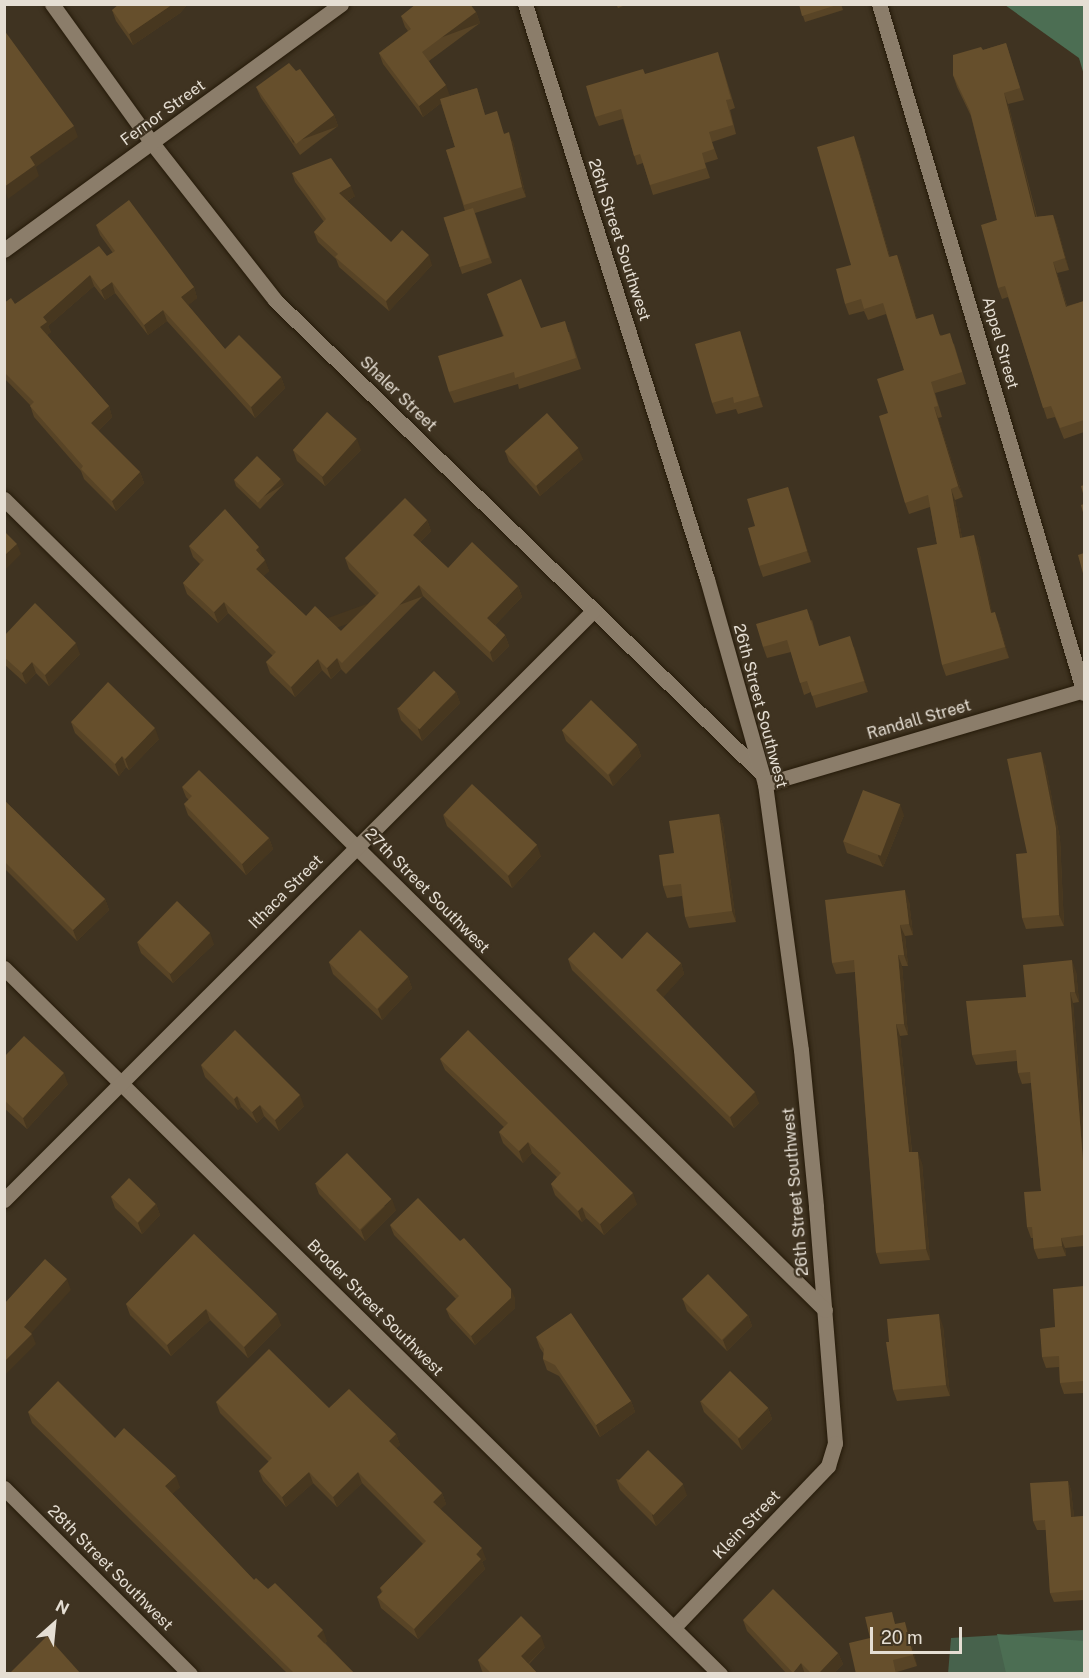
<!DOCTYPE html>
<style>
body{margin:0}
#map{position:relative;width:1089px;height:1678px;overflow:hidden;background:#3f3321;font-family:"Public Sans",sans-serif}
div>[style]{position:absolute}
.green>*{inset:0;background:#47624c}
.forest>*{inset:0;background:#4c6e53}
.roads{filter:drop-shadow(0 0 2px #251a09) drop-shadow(0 0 2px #251a09)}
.minor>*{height:15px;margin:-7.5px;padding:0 7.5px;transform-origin:7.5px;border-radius:7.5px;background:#8b7d6a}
.wall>*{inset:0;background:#584426}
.shaded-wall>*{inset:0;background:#47371f;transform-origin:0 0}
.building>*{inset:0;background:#664f2c;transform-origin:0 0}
span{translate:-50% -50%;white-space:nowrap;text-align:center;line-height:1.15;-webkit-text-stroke:4.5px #3f3321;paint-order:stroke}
.street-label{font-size:16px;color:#e5ded3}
.frame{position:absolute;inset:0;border:6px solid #e5ded3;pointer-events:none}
.north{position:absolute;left:24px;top:1594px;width:60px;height:60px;-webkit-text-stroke:4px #3f3321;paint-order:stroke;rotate:27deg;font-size:16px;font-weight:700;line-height:24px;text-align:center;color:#e5ded3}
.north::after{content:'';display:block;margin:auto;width:21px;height:27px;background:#e5ded3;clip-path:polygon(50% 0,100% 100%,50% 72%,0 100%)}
.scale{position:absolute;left:870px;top:1627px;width:92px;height:27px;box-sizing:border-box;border:3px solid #e5ded3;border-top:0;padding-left:8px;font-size:18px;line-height:21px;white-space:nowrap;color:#e5ded3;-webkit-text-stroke:4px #3f3321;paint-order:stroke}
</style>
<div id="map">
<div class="green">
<i style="clip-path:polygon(1084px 1630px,1084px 1673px,948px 1674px,951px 1638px)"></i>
</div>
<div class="forest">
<i style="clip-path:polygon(1005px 5px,1084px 5px,1084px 75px,1079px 58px)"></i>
<i style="clip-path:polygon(997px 1634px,1084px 1641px,1084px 1673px,1006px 1673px)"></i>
</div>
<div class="roads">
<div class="minor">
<i style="left:52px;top:4px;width:171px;rotate:54.3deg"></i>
<i style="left:152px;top:143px;width:199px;rotate:51.9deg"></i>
<i style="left:275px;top:300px;width:677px;rotate:44.22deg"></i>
<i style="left:525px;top:4px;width:603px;rotate:72.44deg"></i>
<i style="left:707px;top:579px;width:213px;rotate:74.2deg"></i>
<i style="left:765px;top:784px;width:268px;rotate:82.3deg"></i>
<i style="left:801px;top:1050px;width:158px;rotate:84.5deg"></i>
<i style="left:816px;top:1207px;width:237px;rotate:85.4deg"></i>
<i style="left:835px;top:1443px;width:24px;rotate:107deg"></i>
<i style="left:828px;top:1466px;width:223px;rotate:133.7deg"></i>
<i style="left:879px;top:4px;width:719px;rotate:73.43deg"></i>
<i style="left:4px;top:250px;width:417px;rotate:-36.1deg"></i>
<i style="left:4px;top:499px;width:1154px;rotate:44.65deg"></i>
<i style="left:765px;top:784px;width:333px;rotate:-16.4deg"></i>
<i style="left:4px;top:968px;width:1006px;rotate:44.6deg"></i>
<i style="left:4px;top:1200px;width:834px;rotate:-45deg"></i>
<i style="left:4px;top:1488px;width:263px;rotate:45deg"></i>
</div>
</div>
<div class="wall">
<i style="clip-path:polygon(616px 4px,628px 4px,618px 8px)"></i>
<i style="clip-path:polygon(799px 4px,841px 4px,843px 10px,805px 22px)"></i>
<i style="clip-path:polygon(187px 5px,180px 13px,133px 45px,116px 21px,112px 10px)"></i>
<i style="clip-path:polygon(476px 12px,480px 23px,429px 61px,450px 96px,477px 88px,485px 115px,513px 142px,526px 197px,475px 213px,492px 263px,462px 274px,444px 218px,465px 211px,446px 150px,455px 147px,441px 103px,423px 117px,383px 64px,379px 53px,408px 31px,405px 27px,401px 16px)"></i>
<i style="clip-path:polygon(1006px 43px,1024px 100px,1008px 104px,1037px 217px,1053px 215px,1057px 226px,1069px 270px,1057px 273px,1067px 306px,1084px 301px,1084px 432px,1064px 439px,1055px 417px,1047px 419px,1008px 297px,1002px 299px,998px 288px,997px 220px,971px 116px,957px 87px,953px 75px,983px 50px)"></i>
<i style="clip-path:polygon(721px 62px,735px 108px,730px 110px,736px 134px,712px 142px,718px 159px,705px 163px,710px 178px,653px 195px,643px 163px,637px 165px,623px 119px,599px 126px,595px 117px,645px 74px)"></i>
<i style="clip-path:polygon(256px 87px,334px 115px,338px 126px,300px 155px,261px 98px)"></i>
<i style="clip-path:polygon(858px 147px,890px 257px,897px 255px,917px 319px,954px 344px,966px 384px,935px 393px,942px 417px,938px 418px,963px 497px,955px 500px,962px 538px,978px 546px,992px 613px,999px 623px,1009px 658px,946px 676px,942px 665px,937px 544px,930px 507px,909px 514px,905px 503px,888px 413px,904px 370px,886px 314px,868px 320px,864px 311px,849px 315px,845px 304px,851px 265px)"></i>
<i style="clip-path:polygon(292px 173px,355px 196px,347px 201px,391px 242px,432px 265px,389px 311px,339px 267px,336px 259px,318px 242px,314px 232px,324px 222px,295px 182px)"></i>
<i style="clip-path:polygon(96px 225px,194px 287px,197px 298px,188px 305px,225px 349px,281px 377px,285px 388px,255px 418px,167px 321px,148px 335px,115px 293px,105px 300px,94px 286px,48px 326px,51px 332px,47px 335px,109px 406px,112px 417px,98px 431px,140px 472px,144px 483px,116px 511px,84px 479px,81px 471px,34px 417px,30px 405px,4px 378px,4px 303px,15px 304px,107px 256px,113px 253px,100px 235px)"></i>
<i style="clip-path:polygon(487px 294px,541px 328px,569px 332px,581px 369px,519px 389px,518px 384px,454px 403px,449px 392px,503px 336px)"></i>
<i style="clip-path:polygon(740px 331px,763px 407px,738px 414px,736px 409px,716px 414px,712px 403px)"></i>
<i style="clip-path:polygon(293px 450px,361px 450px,325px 486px,297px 461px)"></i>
<i style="clip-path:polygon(505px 451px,583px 459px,540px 496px,509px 462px)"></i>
<i style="clip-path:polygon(234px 480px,284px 484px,260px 509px,236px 486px)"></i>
<i style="clip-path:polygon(788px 487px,811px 562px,763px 577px,759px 566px)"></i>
<i style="clip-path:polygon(427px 520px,431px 531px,420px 542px,448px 568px,518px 586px,522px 597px,495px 625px,505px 635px,509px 646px,493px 662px,423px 596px,346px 674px,341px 669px,331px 679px,322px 670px,295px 697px,270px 673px,266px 662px,273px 656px,228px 613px,218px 623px,187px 594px,183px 583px,200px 564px,193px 557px,189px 546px,263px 557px,269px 571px,263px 576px,306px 616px,341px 631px,376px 596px,349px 569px,345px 558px)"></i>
<i style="clip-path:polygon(812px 620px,819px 646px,854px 647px,868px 692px,816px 708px,811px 692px,804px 695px,791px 652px,767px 658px,763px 647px)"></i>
<i style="clip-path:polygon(4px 636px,80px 654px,49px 686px,36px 673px,26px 684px,4px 664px)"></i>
<i style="clip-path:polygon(456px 692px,460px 703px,422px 741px,401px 720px,397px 708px)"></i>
<i style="clip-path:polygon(71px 722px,159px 739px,129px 770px,126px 767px,119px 776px,75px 733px)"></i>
<i style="clip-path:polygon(562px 730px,637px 745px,641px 756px,613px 786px,566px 741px)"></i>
<i style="clip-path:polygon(1045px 764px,1060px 839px,1064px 926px,1026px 929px,1022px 918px,1027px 853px)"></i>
<i style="clip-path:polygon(182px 787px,269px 838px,273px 849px,246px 875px,188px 815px,184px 804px,189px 800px,186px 797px)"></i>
<i style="clip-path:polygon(4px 800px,105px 899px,109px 910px,77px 941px,4px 868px)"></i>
<i style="clip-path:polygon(719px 814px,723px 825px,736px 922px,689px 928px,685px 917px,682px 896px,667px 898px,663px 886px,674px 853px)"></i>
<i style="clip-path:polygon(443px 815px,541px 856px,512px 888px,447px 826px)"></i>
<i style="clip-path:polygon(904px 815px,883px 867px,847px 853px,843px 841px)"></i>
<i style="clip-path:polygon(909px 901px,913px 935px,905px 936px,908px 966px,902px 966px,908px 1035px,900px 1036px,912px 1152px,922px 1163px,930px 1260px,880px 1264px,876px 1253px,855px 972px,836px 974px,832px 963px)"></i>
<i style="clip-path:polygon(137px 942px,214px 944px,173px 983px,141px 953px)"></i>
<i style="clip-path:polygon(568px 959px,622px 959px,681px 963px,684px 974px,663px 997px,759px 1103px,734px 1128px,572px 970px)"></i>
<i style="clip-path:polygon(329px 962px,408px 977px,412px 988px,382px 1020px,333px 974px)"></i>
<i style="clip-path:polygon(1076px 971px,1079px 1002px,1073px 1003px,1084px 1138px,1084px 1246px,1065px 1248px,1066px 1256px,1038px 1259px,1034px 1249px,1033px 1238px,1031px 1238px,1027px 1227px,1041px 1191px,1031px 1083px,1022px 1084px,1018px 1073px,1017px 1061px,976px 1065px,972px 1055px,1026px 997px)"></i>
<i style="clip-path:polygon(4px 1057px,68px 1084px,27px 1129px,4px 1108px)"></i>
<i style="clip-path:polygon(440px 1059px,637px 1204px,604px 1235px,586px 1218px,582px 1222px,555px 1195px,551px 1184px,557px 1177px,532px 1153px,523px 1163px,503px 1143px,499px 1132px,504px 1127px,445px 1070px)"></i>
<i style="clip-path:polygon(201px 1065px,304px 1106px,279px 1131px,264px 1116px,257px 1123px,241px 1107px,238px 1110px,205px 1077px)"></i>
<i style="clip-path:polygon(315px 1183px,396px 1210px,365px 1241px,319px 1194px)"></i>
<i style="clip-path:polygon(111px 1197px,156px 1204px,160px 1215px,142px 1234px,115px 1208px)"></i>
<i style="clip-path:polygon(390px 1225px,515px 1298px,515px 1308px,475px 1345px,450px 1318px,446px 1309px,456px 1299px,394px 1235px)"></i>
<i style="clip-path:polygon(194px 1234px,281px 1325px,248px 1358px,210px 1320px,171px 1356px,130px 1315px,126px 1304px)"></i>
<i style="clip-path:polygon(1084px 1286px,1084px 1393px,1064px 1394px,1060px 1383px,1059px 1367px,1046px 1368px,1042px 1357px,1055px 1327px)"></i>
<i style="clip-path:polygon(683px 1300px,748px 1315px,752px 1326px,727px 1351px,687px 1311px)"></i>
<i style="clip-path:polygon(943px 1326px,950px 1396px,897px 1401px,893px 1390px)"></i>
<i style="clip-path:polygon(536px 1337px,631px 1401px,635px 1412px,600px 1437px,559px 1376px,547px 1370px,543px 1359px,544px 1354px,540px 1348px)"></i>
<i style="clip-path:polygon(700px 1401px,768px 1408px,772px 1419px,742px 1450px,704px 1412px)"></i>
<i style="clip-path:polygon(216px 1402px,329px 1408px,396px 1434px,400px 1445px,396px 1448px,442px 1493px,446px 1504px,440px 1509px,486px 1559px,482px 1562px,485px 1569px,418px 1639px,381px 1608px,377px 1597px,382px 1593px,380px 1588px,423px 1544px,362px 1483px,337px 1507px,313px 1483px,286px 1507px,263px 1481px,259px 1471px,269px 1462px,220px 1413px)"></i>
<i style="clip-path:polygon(28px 1412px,115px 1438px,180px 1487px,172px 1494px,254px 1580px,268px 1589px,327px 1641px,325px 1643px,355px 1674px,288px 1674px,32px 1423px)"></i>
<i style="clip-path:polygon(616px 1479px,687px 1495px,656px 1526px,620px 1490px)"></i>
<i style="clip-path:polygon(1068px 1481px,1071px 1490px,1074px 1517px,1084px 1516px,1084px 1600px,1054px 1602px,1050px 1593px,1046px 1530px,1037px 1530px,1033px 1521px)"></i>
<i style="clip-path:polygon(743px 1620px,838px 1653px,843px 1664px,833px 1674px,787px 1674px,747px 1631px)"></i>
<i style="clip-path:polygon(896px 1624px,909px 1633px,917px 1666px,897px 1672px,897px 1674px,856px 1674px,870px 1638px)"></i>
<i style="clip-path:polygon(545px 1647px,529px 1664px,538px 1674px,484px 1674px,482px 1671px,478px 1660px)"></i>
</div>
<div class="shaded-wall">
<i style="clip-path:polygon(173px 4px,187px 5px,180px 13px,133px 45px,129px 34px)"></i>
<i style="left:476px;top:12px;width:12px;height:67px;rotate:70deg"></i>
<i style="clip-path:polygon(446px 85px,450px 96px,423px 117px,419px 106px)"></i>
<i style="clip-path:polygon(1004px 93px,1008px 104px,1039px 228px,1035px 217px)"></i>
<i style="left:334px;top:115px;width:12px;height:48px;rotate:70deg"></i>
<i style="clip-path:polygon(74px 126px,78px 137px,36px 167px,39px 176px,8px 199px,4px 187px,30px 157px)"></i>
<i style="clip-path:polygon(509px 132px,513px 142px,526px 197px,522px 187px)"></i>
<i style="clip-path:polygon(854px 136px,858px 147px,893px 268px,889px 257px)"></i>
<i style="clip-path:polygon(351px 186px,355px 196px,343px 203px,339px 193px)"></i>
<i style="clip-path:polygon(1053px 215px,1057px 226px,1069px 270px,1065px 258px)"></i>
<i style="clip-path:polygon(429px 255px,432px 265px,389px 311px,386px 301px)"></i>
<i style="clip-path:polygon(897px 255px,902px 266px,920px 330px,916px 319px)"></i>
<i style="clip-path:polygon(1053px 262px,1057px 273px,1070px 318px,1066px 307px)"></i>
<i style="clip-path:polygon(90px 275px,94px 286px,48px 326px,51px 332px,44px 337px,40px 327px,43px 317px)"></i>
<i style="clip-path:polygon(112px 282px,115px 293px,105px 300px,101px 290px)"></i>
<i style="clip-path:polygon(194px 287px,197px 298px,185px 308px,181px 297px)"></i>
<i style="clip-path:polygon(163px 310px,167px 321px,148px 335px,144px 325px)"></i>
<i style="clip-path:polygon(740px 331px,744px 342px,763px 407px,759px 396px)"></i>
<i style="clip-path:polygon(281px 377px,285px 388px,255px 418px,251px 407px)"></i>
<i style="clip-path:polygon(109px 406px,112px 417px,95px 434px,91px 423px)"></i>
<i style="clip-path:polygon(934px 407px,938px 418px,963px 497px,958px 486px)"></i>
<i style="clip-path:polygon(357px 439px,361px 450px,325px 486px,321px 474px)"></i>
<i style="clip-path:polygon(578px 448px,583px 459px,540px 496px,536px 485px)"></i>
<i style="clip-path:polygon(140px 472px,144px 483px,116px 511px,112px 501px)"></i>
<i style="left:281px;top:479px;width:6px;height:33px;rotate:59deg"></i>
<i style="clip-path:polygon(788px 487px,792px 498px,811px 562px,807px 551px)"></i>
<i style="clip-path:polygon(951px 489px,955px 500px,964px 549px,960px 538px)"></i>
<i style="clip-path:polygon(427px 520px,431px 531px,417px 545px,413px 535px)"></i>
<i style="clip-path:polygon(974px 535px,978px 546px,995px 625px,991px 613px)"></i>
<i style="clip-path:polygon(17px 544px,21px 554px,4px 571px,4px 556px)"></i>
<i style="clip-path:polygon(259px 547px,263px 557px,256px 550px)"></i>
<i style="clip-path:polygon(265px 560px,269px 571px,260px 580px,256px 569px)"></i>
<i style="left:419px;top:585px;width:12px;height:110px;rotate:70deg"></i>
<i style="clip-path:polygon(518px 586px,522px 597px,491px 629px,487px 618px)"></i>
<i style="clip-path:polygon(224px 602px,228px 613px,218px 623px,214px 612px)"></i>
<i style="clip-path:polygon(995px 612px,999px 623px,1009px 658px,1005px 647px)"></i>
<i style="clip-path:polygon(505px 635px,509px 646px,493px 662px,490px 652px)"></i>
<i style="clip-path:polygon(850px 636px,854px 647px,868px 692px,864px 681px)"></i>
<i style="clip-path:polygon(76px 643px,80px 654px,49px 686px,45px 675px)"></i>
<i style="clip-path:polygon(337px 658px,341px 669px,331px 679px,327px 668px)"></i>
<i style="clip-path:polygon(318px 659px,322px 670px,295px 697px,291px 687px)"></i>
<i style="clip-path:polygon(32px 662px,36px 673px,26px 684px,22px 673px)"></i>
<i style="clip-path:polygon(456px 692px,460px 703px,422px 741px,418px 729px)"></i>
<i style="clip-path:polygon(155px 728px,159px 739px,129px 770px,125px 759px)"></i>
<i style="clip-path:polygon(637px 745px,641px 756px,613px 786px,609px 775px)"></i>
<i style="clip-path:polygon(1041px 752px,1045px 764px,1060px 839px,1064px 926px,1059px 915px)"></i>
<i style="clip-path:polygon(122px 756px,126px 767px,119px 776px,115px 764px)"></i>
<i style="clip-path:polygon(900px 804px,904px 815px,883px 867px,878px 856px)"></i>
<i style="clip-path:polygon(719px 814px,723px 825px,736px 922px,732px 911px)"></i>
<i style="clip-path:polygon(269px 838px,273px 849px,246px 875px,242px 864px)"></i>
<i style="clip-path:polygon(537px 845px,541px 856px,512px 888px,508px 876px)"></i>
<i style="clip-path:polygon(905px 890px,909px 901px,913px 935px,909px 924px)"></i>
<i style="clip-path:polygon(105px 899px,109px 910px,77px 941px,73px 930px)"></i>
<i style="clip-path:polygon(900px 925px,905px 936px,908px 966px,904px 955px)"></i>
<i style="clip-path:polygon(210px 933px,214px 944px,173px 983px,169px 972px)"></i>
<i style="clip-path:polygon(898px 955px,902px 966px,908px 1035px,904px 1024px)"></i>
<i style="clip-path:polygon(1072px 960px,1076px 971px,1079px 1002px,1075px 992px)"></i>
<i style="clip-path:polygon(681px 963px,684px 974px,660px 1001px,656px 990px)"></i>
<i style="clip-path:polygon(408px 977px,412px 988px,382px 1020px,378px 1009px)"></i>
<i style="clip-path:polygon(1070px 992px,1073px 1003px,1084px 1138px,1084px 1174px)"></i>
<i style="clip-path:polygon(896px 1024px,900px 1036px,913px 1164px,909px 1152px)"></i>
<i style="clip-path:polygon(64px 1073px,68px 1084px,27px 1129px,23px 1118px)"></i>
<i style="clip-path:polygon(755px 1092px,759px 1103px,734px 1128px,730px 1117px)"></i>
<i style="clip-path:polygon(300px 1095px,304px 1106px,279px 1131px,275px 1120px)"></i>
<i style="clip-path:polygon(237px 1096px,241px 1107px,238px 1110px,234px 1099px)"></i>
<i style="clip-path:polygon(260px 1105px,264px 1116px,257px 1123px,252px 1112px)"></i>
<i style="clip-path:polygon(528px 1142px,532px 1153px,523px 1163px,519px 1151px)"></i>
<i style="clip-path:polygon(918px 1152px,922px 1163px,930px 1260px,926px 1249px)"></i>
<i style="clip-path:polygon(633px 1193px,637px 1204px,604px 1235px,600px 1224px)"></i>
<i style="clip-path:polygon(392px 1199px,396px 1210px,365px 1241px,361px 1230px)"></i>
<i style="clip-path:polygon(156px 1204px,160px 1215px,142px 1234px,138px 1223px)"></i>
<i style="clip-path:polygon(582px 1207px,586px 1218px,582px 1222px,578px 1211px)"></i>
<i style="clip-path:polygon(1061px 1238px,1065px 1248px,1066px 1256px,1062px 1246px)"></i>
<i style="clip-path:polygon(67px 1279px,71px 1290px,28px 1337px,24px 1327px)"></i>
<i style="clip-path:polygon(511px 1289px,515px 1298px,515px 1308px,475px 1345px,471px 1336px)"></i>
<i style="clip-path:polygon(206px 1309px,210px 1320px,171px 1356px,167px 1345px)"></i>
<i style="clip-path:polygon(277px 1314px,281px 1325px,248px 1358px,244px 1347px)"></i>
<i style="clip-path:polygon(939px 1314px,943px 1326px,950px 1396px,946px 1385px)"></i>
<i style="clip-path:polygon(748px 1315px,752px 1326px,727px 1351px,723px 1340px)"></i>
<i style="clip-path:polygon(32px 1334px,36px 1344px,4px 1376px,4px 1362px)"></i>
<i style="clip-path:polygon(631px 1401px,635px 1412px,600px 1437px,596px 1425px)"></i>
<i style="clip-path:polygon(768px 1408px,772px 1419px,742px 1450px,738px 1439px)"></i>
<i style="clip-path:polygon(396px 1434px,400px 1445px,393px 1452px,389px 1441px)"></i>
<i style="clip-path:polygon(309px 1472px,313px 1483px,286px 1507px,282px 1497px)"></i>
<i style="clip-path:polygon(358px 1472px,362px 1483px,337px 1507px,333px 1497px)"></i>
<i style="clip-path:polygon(176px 1476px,180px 1487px,169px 1497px,165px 1486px)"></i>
<i style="clip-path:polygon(1068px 1481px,1071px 1490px,1075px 1526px,1071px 1517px)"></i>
<i style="clip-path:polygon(683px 1484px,687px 1495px,656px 1526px,652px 1515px)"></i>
<i style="clip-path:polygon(442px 1493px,446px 1504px,437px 1513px,433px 1502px)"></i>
<i style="clip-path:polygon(482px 1548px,486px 1559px,482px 1562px,485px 1569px,418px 1639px,414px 1629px)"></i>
<i style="clip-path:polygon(905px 1622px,909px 1633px,917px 1666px,913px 1655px)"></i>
<i style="clip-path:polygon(323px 1630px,327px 1641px,321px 1647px,317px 1636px)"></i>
<i style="clip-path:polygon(541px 1636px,545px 1647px,525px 1667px,521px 1656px)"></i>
<i style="clip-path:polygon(838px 1653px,843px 1664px,833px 1674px,818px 1674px)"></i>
<i style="clip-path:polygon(801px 1663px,805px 1674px,793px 1674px,793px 1673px)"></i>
</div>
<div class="building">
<i style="clip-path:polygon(119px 4px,173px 4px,129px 34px,112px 10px)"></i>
<i style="clip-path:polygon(416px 4px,470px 4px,476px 12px,422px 52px,446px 85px,419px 106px,379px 53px,411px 29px,401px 16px)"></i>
<i style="clip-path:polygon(799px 4px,840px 4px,802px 16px)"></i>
<i style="clip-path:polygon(4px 30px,74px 126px,30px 157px,35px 165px,4px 187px)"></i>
<i style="clip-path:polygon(1006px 43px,1020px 88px,1004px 93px,1035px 217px,1053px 215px,1065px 258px,1053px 262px,1066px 307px,1084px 301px,1084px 420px,1060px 428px,1051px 406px,1043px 408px,1005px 286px,998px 288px,981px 225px,997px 220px,970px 111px,953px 75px,953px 55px,981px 47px,983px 50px)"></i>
<i style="clip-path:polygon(718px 52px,731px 99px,726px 100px,733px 125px,709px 132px,714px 149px,702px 153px,706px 168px,650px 185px,640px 154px,634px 156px,621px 109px,595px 117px,586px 86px,643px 69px,645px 74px)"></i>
<i style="clip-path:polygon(289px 63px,296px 71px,300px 69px,334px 115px,296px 144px,256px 87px)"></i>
<i style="clip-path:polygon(477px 88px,485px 115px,497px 111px,504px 134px,509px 132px,522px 187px,464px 205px,446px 150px,455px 147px,440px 99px)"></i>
<i style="clip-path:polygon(854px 136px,889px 257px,897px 255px,916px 319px,933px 314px,940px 336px,950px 333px,962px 372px,931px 382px,938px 406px,934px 407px,958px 486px,951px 489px,960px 538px,974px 535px,991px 613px,995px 612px,1005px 647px,942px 665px,917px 548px,937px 544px,928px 495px,905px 503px,879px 416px,888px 413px,877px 379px,904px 370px,883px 303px,864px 309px,861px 299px,845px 304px,836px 269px,851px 265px,817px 147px)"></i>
<i style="clip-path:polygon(331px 158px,351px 186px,339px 193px,391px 242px,402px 230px,429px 255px,386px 301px,335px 257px,338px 254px,314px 232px,326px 219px,292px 173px)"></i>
<i style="clip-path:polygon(129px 200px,194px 287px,181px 297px,225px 349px,239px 335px,281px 377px,251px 407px,163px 310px,144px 325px,112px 282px,101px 290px,90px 275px,43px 317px,47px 322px,40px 327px,109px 406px,91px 423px,140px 472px,112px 501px,81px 469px,83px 466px,30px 406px,34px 402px,4px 372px,4px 303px,11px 298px,15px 304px,99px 246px,107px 256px,115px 251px,96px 225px)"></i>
<i style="left:473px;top:208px;width:52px;height:31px;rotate:72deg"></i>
<i style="clip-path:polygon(521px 279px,541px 328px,565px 321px,576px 358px,515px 378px,514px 372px,449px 392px,438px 356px,504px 336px,487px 294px)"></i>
<i style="clip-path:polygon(740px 331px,759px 396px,734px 403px,733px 397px,712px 403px,695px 344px)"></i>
<i style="left:327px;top:412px;width:40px;height:51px;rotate:42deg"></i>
<i style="left:547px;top:413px;width:47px;height:57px;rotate:48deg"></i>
<i style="left:257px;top:456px;width:33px;height:33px;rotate:44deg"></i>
<i style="clip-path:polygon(1084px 485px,1084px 497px,1081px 486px)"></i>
<i style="clip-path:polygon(788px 487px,807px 551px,759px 566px,748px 528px,755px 526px,747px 499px)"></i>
<i style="clip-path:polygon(405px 498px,427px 520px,413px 535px,448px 568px,472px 542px,518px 586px,487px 618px,505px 635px,490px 652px,419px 585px,342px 663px,337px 658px,327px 668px,318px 659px,291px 687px,266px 662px,276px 652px,224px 602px,214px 612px,183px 583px,204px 560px,189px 546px,225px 509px,259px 547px,256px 550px,265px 560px,256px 569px,306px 616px,315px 606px,341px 631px,379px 593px,345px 558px)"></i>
<i style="clip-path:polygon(1084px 504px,1084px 516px,1081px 505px)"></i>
<i style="clip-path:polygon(4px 531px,17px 544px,4px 556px)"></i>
<i style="clip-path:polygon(1084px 553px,1084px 577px,1078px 555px)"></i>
<i style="clip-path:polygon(35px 603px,76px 643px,45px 675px,32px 662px,22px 673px,4px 657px,4px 636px)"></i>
<i style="clip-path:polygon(807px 609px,819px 646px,850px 636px,864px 681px,812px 696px,807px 681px,800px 683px,787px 640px,763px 647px,756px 624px)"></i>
<i style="left:434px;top:671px;width:30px;height:52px;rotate:44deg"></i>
<i style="clip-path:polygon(108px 682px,155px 728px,125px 759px,122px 756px,115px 764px,71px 722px)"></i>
<i style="left:591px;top:700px;width:64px;height:42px;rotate:44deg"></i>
<i style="clip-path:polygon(1041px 752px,1056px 828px,1059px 915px,1022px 918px,1016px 854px,1027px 853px,1007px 759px)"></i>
<i style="clip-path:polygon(199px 770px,269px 838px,242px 864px,184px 804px,192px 796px,182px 787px)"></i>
<i style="left:472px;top:784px;width:89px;height:42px;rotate:43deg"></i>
<i style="left:863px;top:790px;width:40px;height:55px;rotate:21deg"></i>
<i style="clip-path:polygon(4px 800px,105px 899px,73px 930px,4px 861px)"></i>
<i style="clip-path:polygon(719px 814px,732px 911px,685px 917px,681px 884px,663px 886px,659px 855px,674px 853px,669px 821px)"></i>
<i style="clip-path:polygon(905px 890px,909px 924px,900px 925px,904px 955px,898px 955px,904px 1024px,896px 1024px,909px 1152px,918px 1152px,926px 1249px,876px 1253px,854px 960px,832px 963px,825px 900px)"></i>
<i style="left:177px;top:901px;width:46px;height:57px;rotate:44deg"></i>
<i style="left:360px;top:930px;width:67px;height:45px;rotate:44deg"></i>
<i style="clip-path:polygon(594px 932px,622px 959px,647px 932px,681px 963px,656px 990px,755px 1092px,730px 1117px,568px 959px)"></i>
<i style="clip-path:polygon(1072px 960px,1075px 992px,1070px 992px,1084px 1174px,1084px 1235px,1061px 1238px,1062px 1246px,1034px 1249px,1032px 1227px,1027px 1227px,1024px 1192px,1041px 1191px,1030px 1072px,1018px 1073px,1016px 1050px,972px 1055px,966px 1001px,1026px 997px,1023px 965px)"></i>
<i style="clip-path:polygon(235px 1030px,300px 1095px,275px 1120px,260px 1105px,252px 1112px,237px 1096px,234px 1099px,201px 1065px)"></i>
<i style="clip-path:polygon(468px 1030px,633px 1193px,600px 1224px,582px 1207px,578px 1211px,551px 1184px,561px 1173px,528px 1142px,519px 1151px,499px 1132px,508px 1123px,440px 1059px)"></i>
<i style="clip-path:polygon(24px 1036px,64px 1073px,23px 1118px,4px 1100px,4px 1057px)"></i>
<i style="left:347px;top:1153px;width:64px;height:44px;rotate:46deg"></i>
<i style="left:129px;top:1178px;width:37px;height:26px;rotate:44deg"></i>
<i style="clip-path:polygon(418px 1198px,460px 1241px,464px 1238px,511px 1289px,511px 1298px,471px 1336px,446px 1309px,459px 1296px,390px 1225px)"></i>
<i style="clip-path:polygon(194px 1234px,277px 1314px,244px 1347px,206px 1309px,167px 1345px,126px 1304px)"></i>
<i style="clip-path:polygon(45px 1259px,67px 1279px,24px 1327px,32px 1334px,4px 1362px,4px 1304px)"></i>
<i style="left:708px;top:1274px;width:57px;height:36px;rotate:46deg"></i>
<i style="clip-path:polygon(1084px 1286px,1084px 1381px,1060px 1383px,1059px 1356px,1042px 1357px,1040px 1329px,1055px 1327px,1053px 1289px)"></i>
<i style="clip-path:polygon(571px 1313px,631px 1401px,596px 1425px,555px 1365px,543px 1359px,544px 1349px,536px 1337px)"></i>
<i style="clip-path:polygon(939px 1314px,946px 1385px,893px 1390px,886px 1342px,889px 1342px,887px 1319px)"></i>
<i style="clip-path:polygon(269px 1349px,329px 1408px,349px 1389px,396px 1434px,389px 1441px,442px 1493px,433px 1502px,482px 1548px,476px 1554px,481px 1559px,414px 1629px,377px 1597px,383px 1591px,380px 1588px,426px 1541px,358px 1472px,333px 1497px,309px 1472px,282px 1497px,259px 1471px,272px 1458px,216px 1402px)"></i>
<i style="left:730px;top:1371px;width:53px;height:42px;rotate:44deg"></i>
<i style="clip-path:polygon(58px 1381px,115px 1438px,124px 1428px,176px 1476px,165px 1486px,254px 1580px,256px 1578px,268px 1589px,275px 1583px,323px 1630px,317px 1636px,355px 1674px,295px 1674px,28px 1412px)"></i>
<i style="left:648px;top:1450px;width:49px;height:43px;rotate:44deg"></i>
<i style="clip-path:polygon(1068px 1481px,1071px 1517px,1084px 1516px,1084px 1590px,1050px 1593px,1045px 1520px,1033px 1521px,1030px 1483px)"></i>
<i style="clip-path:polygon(773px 1589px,838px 1653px,818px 1674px,812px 1674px,801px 1663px,793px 1673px,743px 1620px)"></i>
<i style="clip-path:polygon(892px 1612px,895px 1624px,905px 1622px,913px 1655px,893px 1660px,896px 1674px,856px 1674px,849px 1643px,870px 1638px,865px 1617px)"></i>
<i style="clip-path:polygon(521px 1616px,541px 1636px,521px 1656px,538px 1674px,492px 1674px,478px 1660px)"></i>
<i style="clip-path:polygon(47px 1636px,81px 1674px,9px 1674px)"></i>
</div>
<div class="street-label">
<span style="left:163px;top:113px;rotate:-36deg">Fernor Street</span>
<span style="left:619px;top:240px;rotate:72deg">26th Street Southwest</span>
<span style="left:1000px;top:343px;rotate:74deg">Appel Street</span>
<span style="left:398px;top:394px;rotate:44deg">Shaler Street</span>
<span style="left:760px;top:706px;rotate:75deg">26th Street Southwest</span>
<span style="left:919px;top:720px;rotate:-16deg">Randall Street</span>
<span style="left:427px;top:891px;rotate:45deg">27th Street Southwest</span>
<span style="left:286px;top:892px;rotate:-45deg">Ithaca Street</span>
<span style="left:796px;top:1192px;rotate:-95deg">26th Street Southwest</span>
<span style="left:375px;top:1308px;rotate:45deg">Broder Street Southwest</span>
<span style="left:747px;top:1525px;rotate:-46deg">Klein Street</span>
<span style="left:110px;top:1568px;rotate:45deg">28th Street Southwest</span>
</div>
<div class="frame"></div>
<div class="north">N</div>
<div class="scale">20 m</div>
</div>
